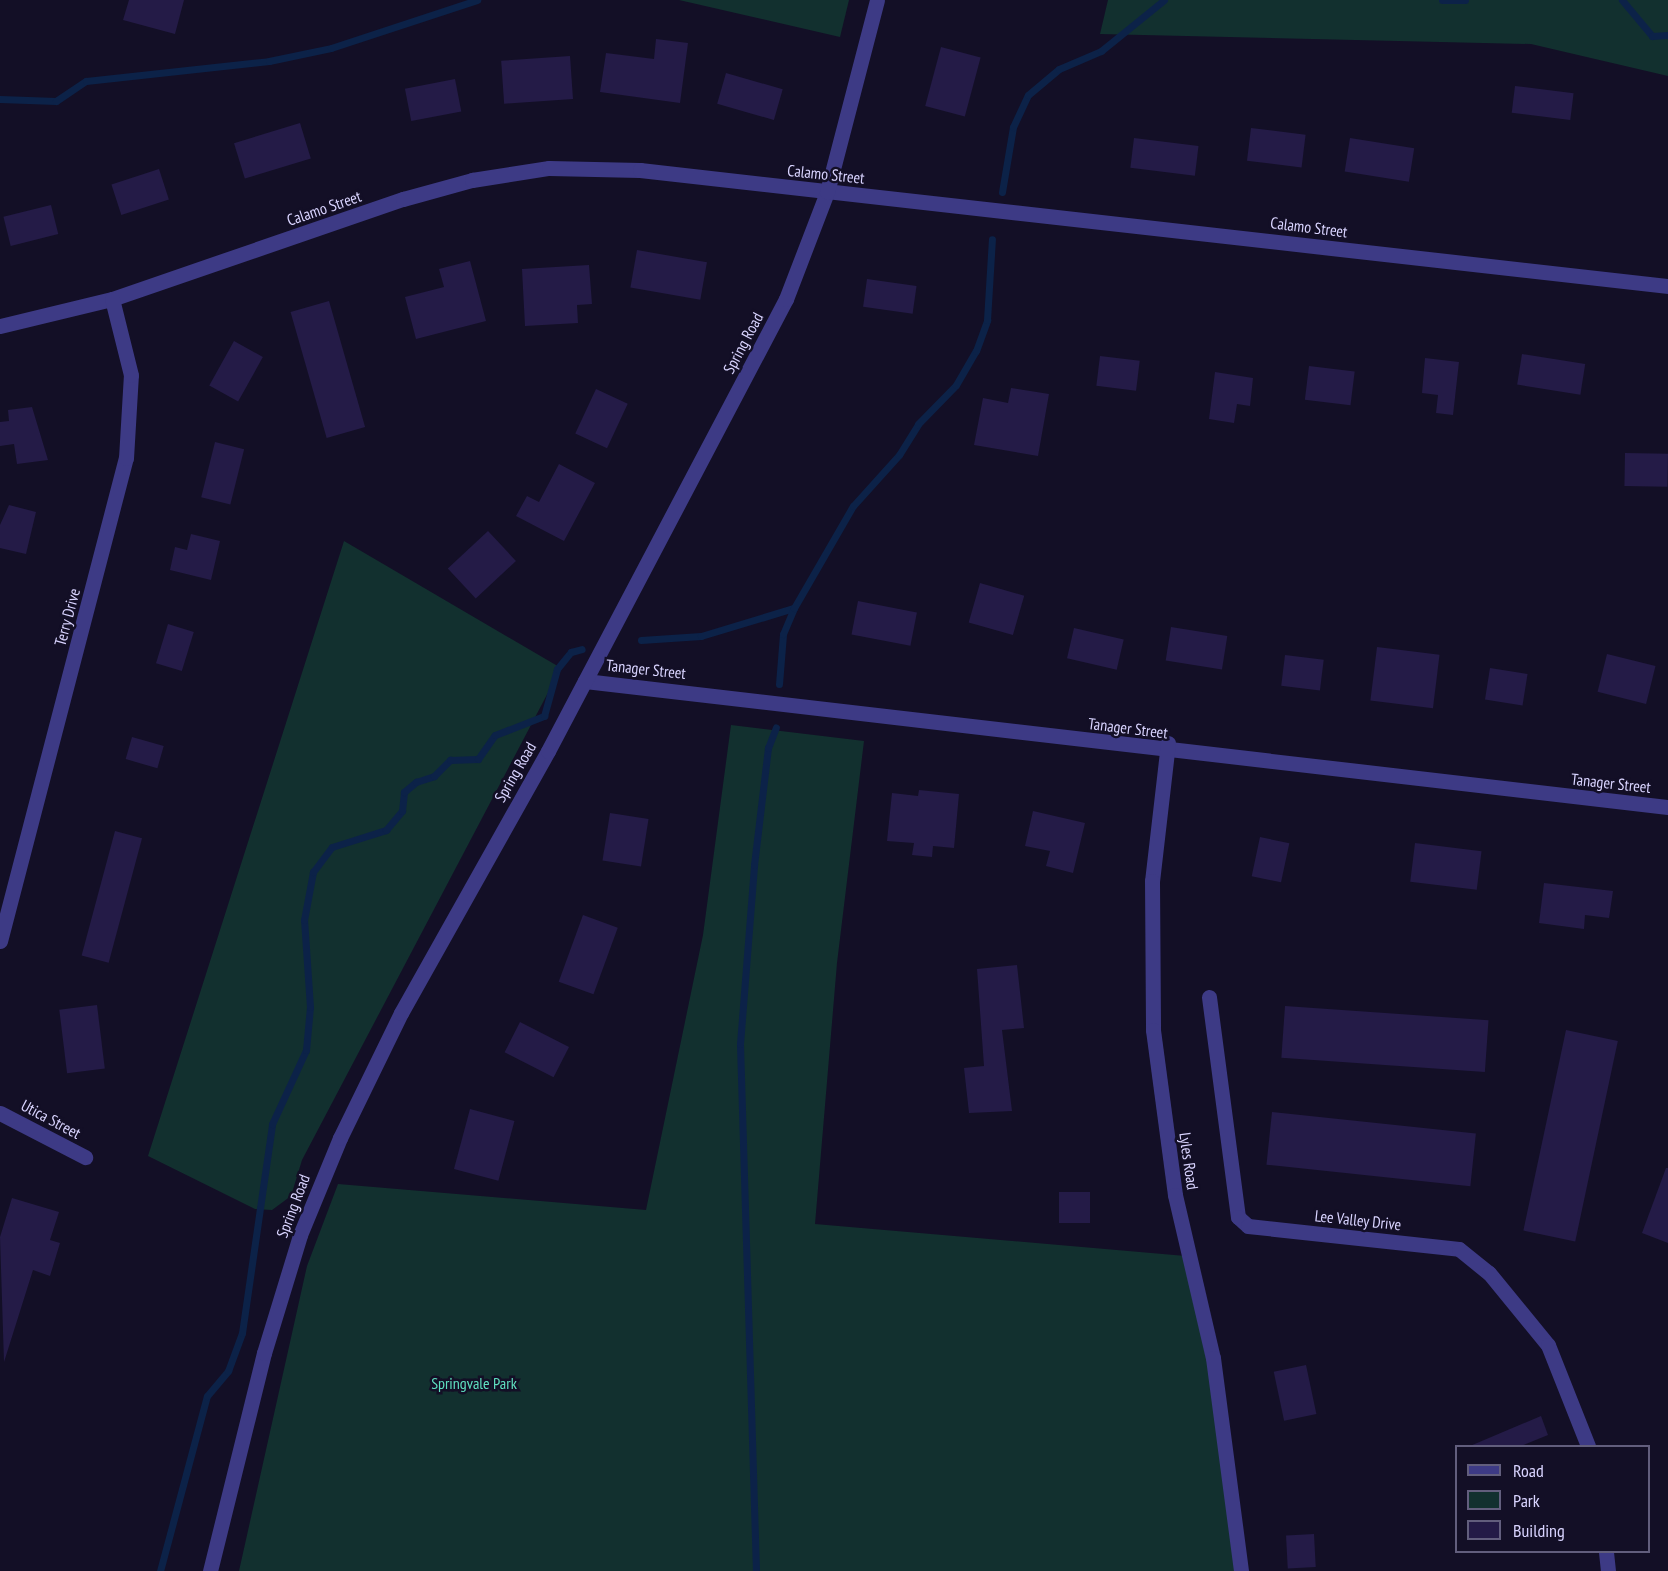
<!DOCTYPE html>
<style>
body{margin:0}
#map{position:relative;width:1668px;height:1571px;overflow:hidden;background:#130f26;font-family:"PT Sans Narrow",sans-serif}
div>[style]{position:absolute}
.green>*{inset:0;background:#12302f}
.stream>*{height:7px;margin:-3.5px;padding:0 3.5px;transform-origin:3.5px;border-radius:3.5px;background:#0c2248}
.building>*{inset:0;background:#241b47;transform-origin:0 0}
.street>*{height:15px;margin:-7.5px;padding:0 7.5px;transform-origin:7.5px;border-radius:7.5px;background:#3d3a85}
span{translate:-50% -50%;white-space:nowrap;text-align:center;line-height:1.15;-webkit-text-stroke:5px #130f26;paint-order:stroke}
.street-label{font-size:16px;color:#d9d4ff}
.park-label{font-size:16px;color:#5fe0c0}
.legend{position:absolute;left:1455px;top:1445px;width:195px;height:108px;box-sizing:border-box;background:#130f26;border:2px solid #625e7d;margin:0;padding:8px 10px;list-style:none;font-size:18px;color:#d9d4ff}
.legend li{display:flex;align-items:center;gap:12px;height:30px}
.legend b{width:30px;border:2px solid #625e7d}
</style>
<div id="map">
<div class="green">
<i style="clip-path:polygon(679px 0,849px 0,840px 37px)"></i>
<i style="clip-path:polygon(1108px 0,1668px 0,1668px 76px,1531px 44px,1100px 34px)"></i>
<i style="clip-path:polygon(344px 541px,561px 668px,302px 1160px,291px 1196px,272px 1210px,255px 1209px,148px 1156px)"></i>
<i style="clip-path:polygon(731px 725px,864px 741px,837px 963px,815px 1224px,1197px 1257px,1237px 1571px,239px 1571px,307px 1266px,338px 1184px,646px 1210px,703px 935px)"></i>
</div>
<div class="stream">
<i style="left:1442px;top:0;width:23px"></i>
<i style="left:1622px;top:0;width:47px;rotate:50.2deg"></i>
<i style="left:1652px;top:36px;width:16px;rotate:-4deg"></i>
<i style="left:0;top:99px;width:56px;rotate:2deg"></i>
<i style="left:56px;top:101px;width:36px;rotate:-34deg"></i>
<i style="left:86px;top:81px;width:184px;rotate:-6.2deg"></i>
<i style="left:269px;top:61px;width:63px;rotate:-11.8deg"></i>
<i style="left:331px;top:48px;width:154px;rotate:-18.2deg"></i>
<i style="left:1002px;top:192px;width:66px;rotate:-80.4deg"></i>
<i style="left:1013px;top:127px;width:35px;rotate:-65deg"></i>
<i style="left:1028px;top:95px;width:40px;rotate:-40deg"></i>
<i style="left:1059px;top:69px;width:46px;rotate:-23.2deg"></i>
<i style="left:1101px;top:51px;width:81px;rotate:-39deg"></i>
<i style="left:641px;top:640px;width:60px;rotate:-3.8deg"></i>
<i style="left:701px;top:636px;width:97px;rotate:-16.8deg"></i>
<i style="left:779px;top:684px;width:50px;rotate:-85.4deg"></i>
<i style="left:783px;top:634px;width:28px;rotate:-67deg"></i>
<i style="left:794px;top:608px;width:118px;rotate:-60deg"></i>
<i style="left:853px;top:506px;width:69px;rotate:-48deg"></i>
<i style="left:899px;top:455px;width:36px;rotate:-58deg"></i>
<i style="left:918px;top:424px;width:54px;rotate:-45.7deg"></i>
<i style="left:956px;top:385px;width:39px;rotate:-60deg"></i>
<i style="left:976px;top:351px;width:33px;rotate:-70deg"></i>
<i style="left:987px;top:320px;width:81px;rotate:-86.5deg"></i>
<i style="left:160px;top:1571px;width:181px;rotate:-75deg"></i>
<i style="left:207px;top:1396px;width:33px;rotate:-50deg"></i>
<i style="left:228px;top:1371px;width:40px;rotate:-69.8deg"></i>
<i style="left:242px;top:1333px;width:211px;rotate:-81.8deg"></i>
<i style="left:272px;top:1124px;width:81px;rotate:-65.3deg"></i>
<i style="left:306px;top:1050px;width:43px;rotate:-84.7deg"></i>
<i style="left:310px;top:1007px;width:87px;rotate:-93.9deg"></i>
<i style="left:304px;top:920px;width:49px;rotate:-79.4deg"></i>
<i style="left:313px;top:872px;width:31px;rotate:-53deg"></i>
<i style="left:332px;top:847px;width:57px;rotate:-17.5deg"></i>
<i style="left:386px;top:830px;width:25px;rotate:-50deg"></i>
<i style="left:402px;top:811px;width:19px;rotate:-84deg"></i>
<i style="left:404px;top:792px;width:16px;rotate:-40deg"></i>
<i style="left:416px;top:782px;width:19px;rotate:-18deg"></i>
<i style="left:434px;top:776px;width:23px;rotate:-45deg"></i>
<i style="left:450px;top:760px;width:28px;rotate:-2deg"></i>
<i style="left:478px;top:759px;width:29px;rotate:-55deg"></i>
<i style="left:495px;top:735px;width:53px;rotate:-21.2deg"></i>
<i style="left:544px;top:716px;width:49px;rotate:-74.5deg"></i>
<i style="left:557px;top:669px;width:22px;rotate:-51deg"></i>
<i style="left:571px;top:652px;width:11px;rotate:-15deg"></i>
<i style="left:756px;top:1571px;width:527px;rotate:-91.74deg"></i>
<i style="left:740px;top:1044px;width:180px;rotate:-85.5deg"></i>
<i style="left:754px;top:865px;width:118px;rotate:-83.2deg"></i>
<i style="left:768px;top:748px;width:22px;rotate:-69deg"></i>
</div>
<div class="building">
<i style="clip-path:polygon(129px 0,184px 0,175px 34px,123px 20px)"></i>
<i style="clip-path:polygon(656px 39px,688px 43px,680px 103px,600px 92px,606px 53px,654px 59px)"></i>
<i style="left:941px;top:47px;width:41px;height:61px;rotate:15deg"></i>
<i style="left:570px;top:56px;width:43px;height:69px;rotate:86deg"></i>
<i style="left:726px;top:73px;width:59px;height:32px;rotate:16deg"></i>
<i style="left:455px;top:79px;width:33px;height:51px;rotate:79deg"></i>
<i style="left:1515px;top:86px;width:59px;height:27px;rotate:7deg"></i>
<i style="left:300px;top:123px;width:37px;height:69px;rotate:73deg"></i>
<i style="left:1251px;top:128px;width:55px;height:33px;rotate:7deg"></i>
<i style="left:1134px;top:138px;width:65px;height:30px;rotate:7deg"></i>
<i style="left:1350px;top:138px;width:65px;height:34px;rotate:9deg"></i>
<i style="left:159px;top:169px;width:32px;height:50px;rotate:72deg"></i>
<i style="left:51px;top:205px;width:30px;height:49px;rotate:76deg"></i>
<i style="left:637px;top:250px;width:71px;height:38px;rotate:10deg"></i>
<i style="clip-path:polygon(470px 261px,486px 321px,416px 339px,405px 297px,444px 287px,439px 269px)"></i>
<i style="clip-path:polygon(589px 265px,592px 304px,577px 305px,578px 323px,525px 326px,522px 269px)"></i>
<i style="left:867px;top:279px;width:50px;height:28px;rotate:8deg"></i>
<i style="left:329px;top:301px;width:131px;height:40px;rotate:74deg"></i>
<i style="left:234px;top:341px;width:33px;height:51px;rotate:29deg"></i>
<i style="left:1522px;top:354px;width:64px;height:31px;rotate:9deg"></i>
<i style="left:1100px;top:356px;width:40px;height:30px;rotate:7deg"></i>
<i style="clip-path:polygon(1425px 358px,1459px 362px,1453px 415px,1436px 413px,1438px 395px,1422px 393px)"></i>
<i style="left:1309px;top:366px;width:46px;height:34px;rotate:7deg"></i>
<i style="clip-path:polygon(1215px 372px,1253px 378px,1250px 406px,1237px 404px,1234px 423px,1209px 419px)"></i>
<i style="clip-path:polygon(1011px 388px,1049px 394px,1038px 456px,974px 445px,983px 398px,1008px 403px)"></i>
<i style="left:596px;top:389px;width:35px;height:49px;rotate:25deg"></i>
<i style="clip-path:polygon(32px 407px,48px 460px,17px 464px,14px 444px,0 446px,0 422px,9px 421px,8px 410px)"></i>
<i style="left:215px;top:442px;width:30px;height:57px;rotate:14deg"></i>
<i style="left:1625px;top:453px;width:43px;height:33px;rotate:1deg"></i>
<i style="clip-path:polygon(559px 464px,595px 483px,564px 541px,516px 516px,527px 496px,539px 502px)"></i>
<i style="clip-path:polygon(9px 505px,36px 512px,26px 554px,0 548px,0 525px)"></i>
<i style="left:488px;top:531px;width:41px;height:55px;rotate:47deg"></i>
<i style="clip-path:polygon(191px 534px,220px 541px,211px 580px,170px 570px,175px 547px,187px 550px)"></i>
<i style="left:980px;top:583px;width:46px;height:41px;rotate:16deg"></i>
<i style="left:858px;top:601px;width:60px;height:34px;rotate:11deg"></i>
<i style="left:168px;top:624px;width:27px;height:41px;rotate:17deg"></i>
<i style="left:1171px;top:627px;width:57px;height:34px;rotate:9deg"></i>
<i style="left:1074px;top:628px;width:51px;height:31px;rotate:13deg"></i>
<i style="left:1377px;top:647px;width:63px;height:54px;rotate:7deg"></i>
<i style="left:1607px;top:654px;width:50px;height:39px;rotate:14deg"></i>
<i style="left:1285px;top:655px;width:39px;height:31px;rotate:7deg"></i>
<i style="left:1490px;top:668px;width:38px;height:32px;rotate:9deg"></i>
<i style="left:132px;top:737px;width:33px;height:23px;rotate:16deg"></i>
<i style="clip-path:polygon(919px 790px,959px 794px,954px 848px,933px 846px,932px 857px,912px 855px,914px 843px,887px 841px,892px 793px,918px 796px)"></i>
<i style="clip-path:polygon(1033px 811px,1085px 823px,1073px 873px,1046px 866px,1050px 851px,1025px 846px)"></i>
<i style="left:610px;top:813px;width:39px;height:48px;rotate:9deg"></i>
<i style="left:115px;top:831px;width:28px;height:129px;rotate:15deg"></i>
<i style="left:1260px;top:837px;width:30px;height:40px;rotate:12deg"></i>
<i style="left:1415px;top:843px;width:67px;height:39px;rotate:7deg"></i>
<i style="clip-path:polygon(1544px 883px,1613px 891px,1609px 918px,1585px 915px,1584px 929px,1539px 923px)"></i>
<i style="left:583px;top:915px;width:37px;height:71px;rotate:20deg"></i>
<i style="clip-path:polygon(1017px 965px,1024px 1028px,1002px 1030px,1012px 1111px,969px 1113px,964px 1068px,984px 1066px,977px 969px)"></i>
<i style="left:97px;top:1005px;width:64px;height:38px;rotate:83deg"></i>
<i style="left:1285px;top:1006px;width:204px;height:52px;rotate:4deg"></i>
<i style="left:520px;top:1022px;width:55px;height:34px;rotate:27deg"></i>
<i style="left:1566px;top:1030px;width:53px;height:205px;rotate:12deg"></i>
<i style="left:470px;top:1109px;width:46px;height:62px;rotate:15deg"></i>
<i style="left:1272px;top:1112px;width:205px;height:53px;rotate:6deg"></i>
<i style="clip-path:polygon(1666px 1168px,1668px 1168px,1668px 1243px,1642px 1233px)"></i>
<i style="left:1059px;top:1192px;width:31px;height:31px"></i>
<i style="clip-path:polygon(12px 1198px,59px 1212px,50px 1240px,60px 1243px,50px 1276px,33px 1270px,4px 1362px,0 1237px)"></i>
<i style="left:1306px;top:1365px;width:50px;height:33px;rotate:78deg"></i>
<i style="clip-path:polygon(1541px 1416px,1548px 1435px,1521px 1446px,1470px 1446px)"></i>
<i style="left:1314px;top:1534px;width:33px;height:28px;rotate:87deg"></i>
</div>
<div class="street">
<i style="left:0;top:326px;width:115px;rotate:-13.6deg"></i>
<i style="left:112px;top:299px;width:308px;rotate:-19deg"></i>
<i style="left:403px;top:199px;width:72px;rotate:-15.4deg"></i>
<i style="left:472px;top:180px;width:78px;rotate:-8.9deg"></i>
<i style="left:549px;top:168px;width:91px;rotate:1.3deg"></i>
<i style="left:640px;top:170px;width:1035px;rotate:6.44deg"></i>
<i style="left:585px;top:681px;width:1090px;rotate:6.64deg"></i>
<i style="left:1168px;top:743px;width:139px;rotate:96.6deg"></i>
<i style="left:1152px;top:881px;width:149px;rotate:89.6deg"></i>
<i style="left:1153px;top:1030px;width:166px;rotate:82.4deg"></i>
<i style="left:1175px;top:1195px;width:167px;rotate:76.9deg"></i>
<i style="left:1213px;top:1358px;width:215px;rotate:82.5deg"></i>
<i style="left:0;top:941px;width:499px;rotate:-75.4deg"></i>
<i style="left:126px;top:458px;width:83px;rotate:-86.6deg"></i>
<i style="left:131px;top:375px;width:78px;rotate:-104deg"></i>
<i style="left:1209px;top:997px;width:222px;rotate:82.5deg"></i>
<i style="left:1238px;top:1217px;width:13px;rotate:42deg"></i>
<i style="left:1248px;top:1226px;width:212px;rotate:6.2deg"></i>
<i style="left:1459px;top:1249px;width:38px;rotate:39deg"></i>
<i style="left:1489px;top:1273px;width:93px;rotate:50.7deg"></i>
<i style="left:1548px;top:1345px;width:109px;rotate:68.4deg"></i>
<i style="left:0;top:1113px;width:96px;rotate:27.4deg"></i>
<i style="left:1606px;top:1552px;width:19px;rotate:84deg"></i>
<i style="left:210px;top:1571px;width:225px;rotate:-76.1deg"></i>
<i style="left:264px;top:1353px;width:123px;rotate:-73deg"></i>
<i style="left:300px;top:1235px;width:105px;rotate:-67.6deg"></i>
<i style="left:340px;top:1138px;width:139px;rotate:-64deg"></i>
<i style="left:401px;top:1013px;width:300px;rotate:-60.7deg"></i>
<i style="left:548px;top:751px;width:511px;rotate:-62.23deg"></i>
<i style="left:786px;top:299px;width:115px;rotate:-69deg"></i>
<i style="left:827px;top:192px;width:198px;rotate:-75.4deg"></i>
</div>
<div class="street-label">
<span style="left:826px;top:174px;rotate:6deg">Calamo Street</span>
<span style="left:324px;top:208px;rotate:-19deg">Calamo Street</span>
<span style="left:1309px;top:227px;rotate:7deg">Calamo Street</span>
<span style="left:743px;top:343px;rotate:-62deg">Spring Road</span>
<span style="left:67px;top:617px;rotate:-75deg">Terry Drive</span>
<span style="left:646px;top:669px;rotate:6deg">Tanager Street</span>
<span style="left:1128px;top:728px;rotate:7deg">Tanager Street</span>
<span style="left:515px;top:772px;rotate:-60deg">Spring Road</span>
<span style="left:1611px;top:783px;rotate:6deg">Tanager Street</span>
<span style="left:51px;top:1119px;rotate:28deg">Utica Street</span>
<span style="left:1189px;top:1161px;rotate:82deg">Lyles Road</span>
<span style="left:293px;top:1206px;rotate:-69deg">Spring Road</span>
<span style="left:1358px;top:1220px;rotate:6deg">Lee Valley Drive</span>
</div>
<div class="park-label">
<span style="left:474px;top:1383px">Springvale Park</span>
</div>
<ul class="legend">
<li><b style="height:8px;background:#3d3a85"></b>Road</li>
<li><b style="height:16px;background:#12302f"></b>Park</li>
<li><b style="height:16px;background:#241b47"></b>Building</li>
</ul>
</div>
